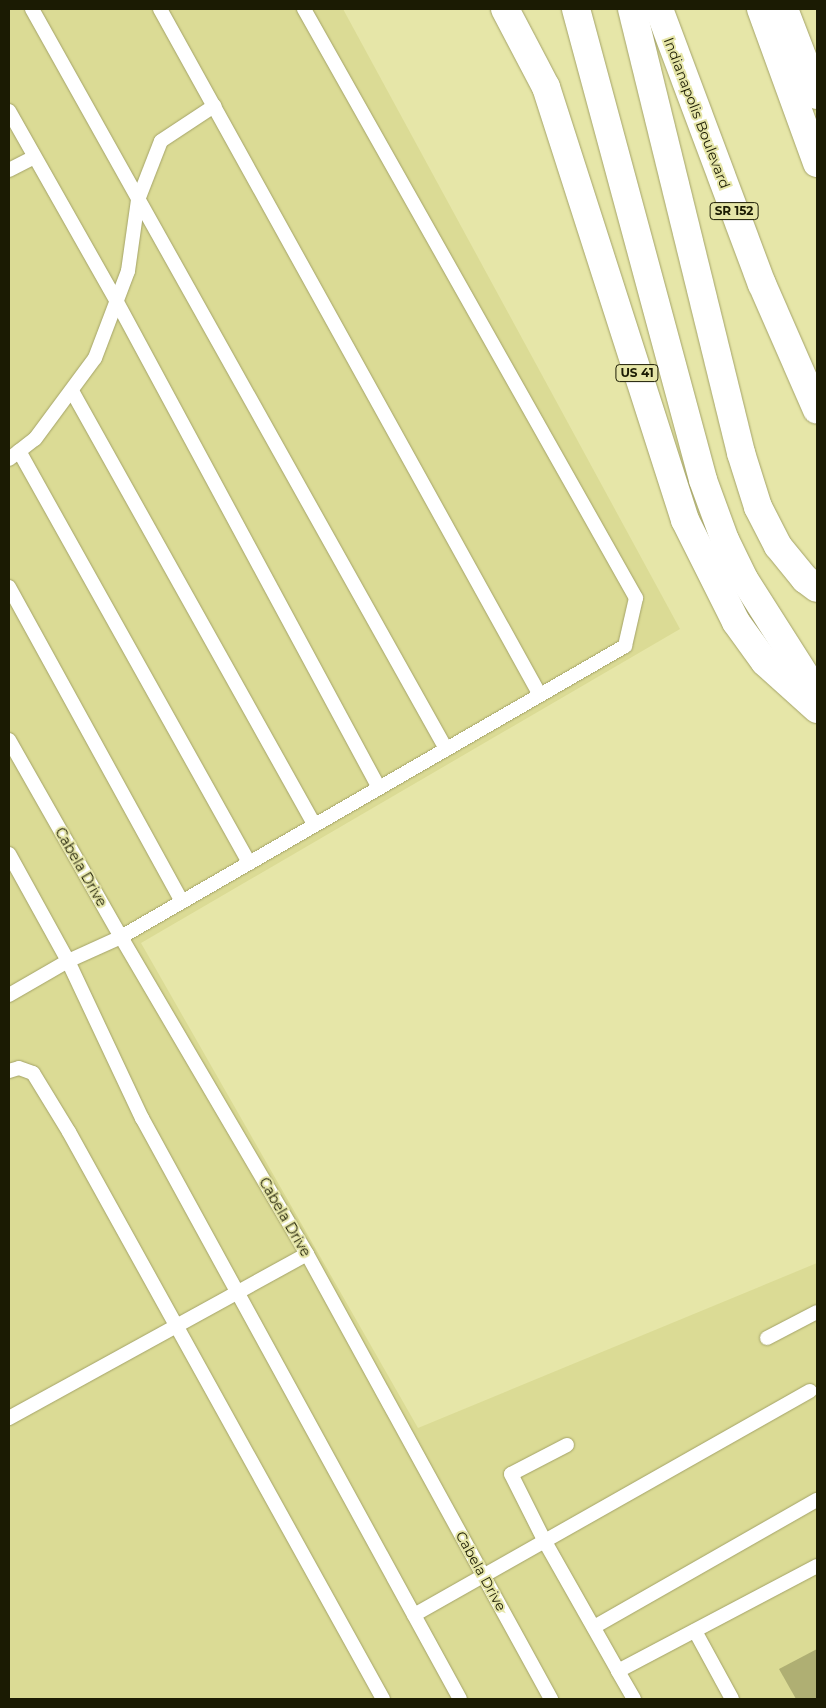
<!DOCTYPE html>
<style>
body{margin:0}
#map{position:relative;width:826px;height:1708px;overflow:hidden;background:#e6e6a8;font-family:Montserrat,sans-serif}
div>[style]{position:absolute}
.built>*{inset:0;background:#dbdb95}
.building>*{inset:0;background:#afaf73}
.roads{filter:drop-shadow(0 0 1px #a4a368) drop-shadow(0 0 1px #a4a368)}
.lane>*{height:14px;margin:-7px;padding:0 7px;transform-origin:7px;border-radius:7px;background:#fff}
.primary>*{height:28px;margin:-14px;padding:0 14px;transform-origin:14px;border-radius:14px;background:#fff}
.highway>*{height:28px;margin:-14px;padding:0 14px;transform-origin:14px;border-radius:14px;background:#fff}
span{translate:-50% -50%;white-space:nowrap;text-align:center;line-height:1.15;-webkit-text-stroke:4px #e6e6a8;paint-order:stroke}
.shield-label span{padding:1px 4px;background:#e6e6a8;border:1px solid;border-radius:4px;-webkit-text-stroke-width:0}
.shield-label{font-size:12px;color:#1b1b03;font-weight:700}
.street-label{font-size:14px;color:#1b1b03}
.frame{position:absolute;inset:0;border:10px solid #1b1b03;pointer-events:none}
</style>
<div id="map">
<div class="built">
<i style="clip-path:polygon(9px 9px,343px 9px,680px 629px,141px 943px,418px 1428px,817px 1263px,817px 1699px,9px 1699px)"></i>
</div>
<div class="building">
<i style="clip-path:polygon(817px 1649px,817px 1699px,796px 1699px,779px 1669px)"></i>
</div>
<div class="roads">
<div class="lane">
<i style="left:32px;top:9px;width:848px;rotate:60.77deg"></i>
<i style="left:160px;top:9px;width:784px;rotate:61.02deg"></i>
<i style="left:9px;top:111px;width:219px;rotate:60.5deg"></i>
<i style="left:117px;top:302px;width:552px;rotate:61.67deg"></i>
<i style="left:9px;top:170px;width:28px;rotate:-27deg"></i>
<i style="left:72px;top:391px;width:497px;rotate:60.8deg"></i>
<i style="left:19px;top:451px;width:472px;rotate:60.8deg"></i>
<i style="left:9px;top:459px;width:33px;rotate:-38deg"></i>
<i style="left:35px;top:439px;width:101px;rotate:-53.5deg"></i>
<i style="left:95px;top:358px;width:93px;rotate:-69.2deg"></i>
<i style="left:128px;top:271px;width:72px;rotate:-82deg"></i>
<i style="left:138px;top:200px;width:63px;rotate:-68.7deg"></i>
<i style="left:161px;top:141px;width:64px;rotate:-33.4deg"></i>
<i style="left:9px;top:587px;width:359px;rotate:61.2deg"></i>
<i style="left:9px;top:740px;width:227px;rotate:60.4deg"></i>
<i style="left:121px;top:937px;width:368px;rotate:59.6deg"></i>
<i style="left:307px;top:1254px;width:508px;rotate:61.26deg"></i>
<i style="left:9px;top:854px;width:122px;rotate:61.1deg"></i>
<i style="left:68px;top:961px;width:174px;rotate:64.8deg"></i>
<i style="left:142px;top:1118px;width:662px;rotate:61.31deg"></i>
<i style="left:9px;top:995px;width:68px;rotate:-30deg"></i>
<i style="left:68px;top:961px;width:58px;rotate:-24.4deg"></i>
<i style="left:121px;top:937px;width:582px;rotate:-30deg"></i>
<i style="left:625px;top:646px;width:49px;rotate:-77.1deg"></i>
<i style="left:636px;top:598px;width:676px;rotate:-119.41deg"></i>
<i style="left:9px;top:1071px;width:10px;rotate:-17deg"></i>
<i style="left:19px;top:1068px;width:15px;rotate:20deg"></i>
<i style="left:33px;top:1073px;width:69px;rotate:58.6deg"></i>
<i style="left:69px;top:1132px;width:648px;rotate:61.02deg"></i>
<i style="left:767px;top:1338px;width:56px;rotate:-27.5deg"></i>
<i style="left:9px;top:1418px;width:340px;rotate:-28.8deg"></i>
<i style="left:567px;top:1445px;width:63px;rotate:152.6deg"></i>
<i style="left:511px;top:1474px;width:74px;rotate:63.4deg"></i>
<i style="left:544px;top:1540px;width:150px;rotate:60.5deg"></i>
<i style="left:414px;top:1615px;width:455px;rotate:-29.5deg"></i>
<i style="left:594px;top:1627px;width:257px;rotate:-29.7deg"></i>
<i style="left:695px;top:1631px;width:77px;rotate:61.4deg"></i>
<i style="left:634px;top:1699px;width:32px;rotate:-120deg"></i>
<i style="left:618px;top:1671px;width:225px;rotate:-27.8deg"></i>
</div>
<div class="primary">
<i style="left:659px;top:9px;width:294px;rotate:69.5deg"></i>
<i style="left:762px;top:284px;width:137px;rotate:66.4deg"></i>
</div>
<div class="highway">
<i style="left:505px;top:9px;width:88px;rotate:62.3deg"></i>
<i style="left:546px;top:87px;width:455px;rotate:72.2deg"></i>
<i style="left:685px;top:520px;width:114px;rotate:63.4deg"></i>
<i style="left:736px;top:622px;width:49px;rotate:54.1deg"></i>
<i style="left:765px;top:662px;width:70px;rotate:42.1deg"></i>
<i style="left:576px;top:9px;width:488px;rotate:74.9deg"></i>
<i style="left:703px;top:480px;width:64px;rotate:69.9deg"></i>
<i style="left:725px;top:540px;width:43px;rotate:64deg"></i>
<i style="left:744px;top:579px;width:136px;rotate:57.6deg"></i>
<i style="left:632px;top:9px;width:457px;rotate:76.2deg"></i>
<i style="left:741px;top:453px;width:57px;rotate:72.5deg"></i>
<i style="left:758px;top:507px;width:44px;rotate:62.9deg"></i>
<i style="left:778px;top:546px;width:43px;rotate:50.7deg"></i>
<i style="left:805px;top:579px;width:15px;rotate:37deg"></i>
<i style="left:761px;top:9px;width:164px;rotate:70deg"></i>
<i style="left:784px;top:9px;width:92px;rotate:69deg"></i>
</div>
</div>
<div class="shield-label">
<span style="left:734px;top:211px">SR 152</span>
<span style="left:637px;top:373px">US 41</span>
</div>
<div class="street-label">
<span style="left:697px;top:113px;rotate:69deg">Indianapolis Boulevard</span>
<span style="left:81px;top:867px;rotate:60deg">Cabela Drive</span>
<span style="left:285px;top:1217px;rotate:60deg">Cabela Drive</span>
<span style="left:481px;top:1571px;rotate:61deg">Cabela Drive</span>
</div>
<div class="frame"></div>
</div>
